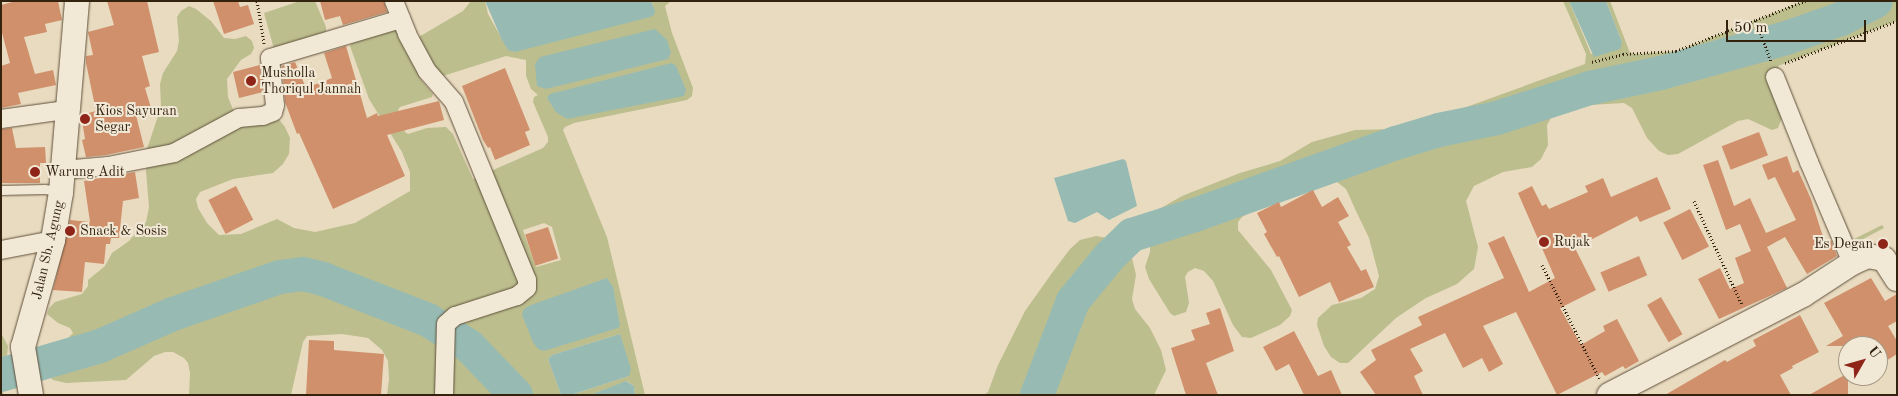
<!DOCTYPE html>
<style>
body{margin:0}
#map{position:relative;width:1898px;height:396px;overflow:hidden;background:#e9dbc0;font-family:"Old Standard TT",serif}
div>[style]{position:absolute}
.green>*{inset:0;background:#bcbe8e}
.water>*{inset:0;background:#97bbb3}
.river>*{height:34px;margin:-17px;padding:0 17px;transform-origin:17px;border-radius:17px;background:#97bbb3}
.building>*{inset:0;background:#d1906c;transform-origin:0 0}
.path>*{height:3px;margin-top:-1.5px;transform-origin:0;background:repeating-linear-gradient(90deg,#33220e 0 1px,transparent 0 3.5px)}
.roads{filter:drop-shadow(0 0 1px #60503a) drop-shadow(0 0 1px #60503a)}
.lane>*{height:9px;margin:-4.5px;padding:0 4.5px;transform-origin:4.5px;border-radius:4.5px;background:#f1e8d6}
.street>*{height:18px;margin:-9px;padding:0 9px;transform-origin:9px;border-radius:9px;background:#f1e8d6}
.secondary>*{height:24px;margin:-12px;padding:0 12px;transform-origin:12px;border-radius:12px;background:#f1e8d6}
.dots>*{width:14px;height:14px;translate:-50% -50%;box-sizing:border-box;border:2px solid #f1e8d6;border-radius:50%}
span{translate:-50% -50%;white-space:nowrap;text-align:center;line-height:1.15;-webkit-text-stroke:4px #f1e8d6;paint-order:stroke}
.poi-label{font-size:14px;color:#33220e}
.left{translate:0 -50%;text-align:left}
.right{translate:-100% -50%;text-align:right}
.street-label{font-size:14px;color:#33220e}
.frame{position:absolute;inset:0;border:2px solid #33220e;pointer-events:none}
.north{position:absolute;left:1838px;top:336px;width:50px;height:50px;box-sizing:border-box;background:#f1e8d6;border:1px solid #a59986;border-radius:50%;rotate:52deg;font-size:14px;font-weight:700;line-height:20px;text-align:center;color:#33220e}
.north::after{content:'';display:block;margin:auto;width:18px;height:22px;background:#8f2418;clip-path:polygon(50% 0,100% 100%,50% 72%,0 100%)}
.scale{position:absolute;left:1726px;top:20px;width:140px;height:22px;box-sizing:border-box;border:2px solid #33220e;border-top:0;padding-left:6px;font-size:15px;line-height:18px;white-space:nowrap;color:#33220e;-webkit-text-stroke:4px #f1e8d6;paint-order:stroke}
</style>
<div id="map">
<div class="green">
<i style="clip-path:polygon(300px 1px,315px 1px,326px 27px,326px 34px,274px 49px,264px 13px)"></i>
<i style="clip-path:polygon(evenodd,471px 1px,485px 1px,488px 14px,508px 50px,653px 5px,651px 1px,671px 1px,665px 6px,672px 33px,693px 88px,692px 96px,687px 100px,574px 123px,565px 127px,563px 130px,607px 237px,645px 395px,635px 395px,634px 386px,627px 381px,590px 395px,571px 395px,629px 376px,620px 334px,552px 355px,548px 359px,561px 395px,387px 395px,389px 379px,388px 361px,382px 350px,368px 338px,342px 334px,307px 336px,303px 342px,291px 395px,189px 395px,190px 373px,188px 363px,184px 358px,173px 352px,165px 352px,154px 356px,126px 380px,66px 383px,53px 380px,42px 369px,38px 360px,43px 354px,65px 341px,73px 333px,70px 328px,58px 323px,47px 314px,49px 308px,55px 302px,82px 294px,88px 286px,88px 280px,105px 266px,112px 253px,129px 241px,146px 222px,149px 207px,146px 171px,147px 149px,161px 107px,160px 84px,163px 73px,177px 51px,179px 41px,177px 17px,181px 11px,189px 6px,196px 9px,211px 21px,224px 38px,235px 39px,246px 36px,252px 41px,254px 48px,251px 54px,241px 60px,227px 79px,228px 97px,234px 112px,273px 112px,285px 127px,290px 138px,289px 154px,283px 164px,273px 173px,233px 179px,200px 192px,196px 199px,198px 208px,207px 223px,219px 235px,241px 234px,277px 219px,294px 228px,315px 232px,355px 223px,410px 191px,410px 172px,402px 152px,369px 99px,350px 46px,352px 42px,393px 26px,398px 31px,421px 80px,433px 94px,432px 97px,400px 107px,398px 110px,405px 132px,408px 134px,427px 128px,446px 127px,453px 134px,473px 179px,543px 148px,548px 142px,548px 137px,533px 102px,534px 97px,538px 95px,531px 89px,526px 76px,526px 60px,506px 56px,443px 76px,435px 74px,417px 38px,463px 11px,471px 1px,544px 223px,552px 227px,561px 260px,536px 267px,523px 230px,544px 223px)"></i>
<i style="clip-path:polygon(1563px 1px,1569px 1px,1591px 54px,1622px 42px,1606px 1px,1610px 1px,1630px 53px,1638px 54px,1677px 51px,1804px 1px,1897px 1px,1897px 21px,1778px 66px,1852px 240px,1882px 225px,1884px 228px,1846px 248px,1783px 115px,1778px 128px,1772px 130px,1748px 119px,1738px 121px,1678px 154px,1668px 155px,1659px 151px,1647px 138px,1632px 108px,1624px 103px,1590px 105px,1551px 118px,1547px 125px,1548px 145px,1541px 159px,1532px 167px,1503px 172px,1474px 186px,1466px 201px,1478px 247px,1474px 269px,1457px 284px,1426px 298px,1396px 318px,1348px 363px,1340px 363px,1331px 357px,1324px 346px,1317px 325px,1318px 318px,1332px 305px,1361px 298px,1375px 289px,1379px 276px,1369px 238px,1356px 211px,1346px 189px,1333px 179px,1324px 179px,1292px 189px,1242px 217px,1238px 222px,1238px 230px,1271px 270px,1292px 310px,1290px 316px,1280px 325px,1251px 338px,1242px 337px,1233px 325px,1213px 281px,1204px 271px,1195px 268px,1188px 272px,1185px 277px,1189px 303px,1186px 312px,1174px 316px,1170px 313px,1149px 279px,1145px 267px,1150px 252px,1151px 216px,1154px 212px,1182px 196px,1240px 173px,1280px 161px,1312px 142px,1355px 130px,1393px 129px,1436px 118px,1585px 64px,1586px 54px)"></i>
<i style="clip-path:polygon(1096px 236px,1112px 239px,1123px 247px,1132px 258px,1136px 275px,1132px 299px,1135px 309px,1150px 328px,1161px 350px,1166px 370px,1154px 395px,984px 395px,988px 392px,998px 365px,1025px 311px,1052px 273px,1070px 249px,1080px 240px)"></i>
<i style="clip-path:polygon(1px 333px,8px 346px,3px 395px,1px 395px)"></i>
</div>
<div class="water">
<i style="clip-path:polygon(485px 1px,651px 1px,655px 11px,654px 15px,650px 17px,515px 52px,508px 50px,502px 40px)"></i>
<i style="clip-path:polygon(1569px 1px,1606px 1px,1622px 42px,1620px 49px,1594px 57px)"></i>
<i style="clip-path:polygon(655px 29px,667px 40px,671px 53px,668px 59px,546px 89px,537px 86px,535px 64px,540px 57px)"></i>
<i style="clip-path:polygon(672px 63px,676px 66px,686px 90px,684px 96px,567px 119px,556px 112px,547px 98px,550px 94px)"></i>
<i style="clip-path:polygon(1123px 159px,1126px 161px,1137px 206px,1109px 220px,1097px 212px,1075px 223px,1068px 221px,1054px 178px)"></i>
<i style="clip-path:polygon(607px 278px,613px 287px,620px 325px,618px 328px,544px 351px,538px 349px,533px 342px,522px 315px,524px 309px,531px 305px)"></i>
<i style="clip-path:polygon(620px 334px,631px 369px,629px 376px,571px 395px,561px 395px,548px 359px,552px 355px)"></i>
<i style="clip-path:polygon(626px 381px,634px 386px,635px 395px,590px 395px)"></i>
</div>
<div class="river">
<i style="left:1px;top:375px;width:103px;rotate:-16.3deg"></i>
<i style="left:100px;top:346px;width:80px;rotate:-23.7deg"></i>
<i style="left:173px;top:314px;width:113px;rotate:-19.1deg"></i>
<i style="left:280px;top:277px;width:23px;rotate:-7deg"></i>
<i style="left:303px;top:274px;width:21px;rotate:14deg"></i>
<i style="left:323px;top:279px;width:113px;rotate:21.3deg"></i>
<i style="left:428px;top:320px;width:49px;rotate:32.4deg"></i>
<i style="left:469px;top:346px;width:68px;rotate:46.2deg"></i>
<i style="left:1037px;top:395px;width:101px;rotate:-69deg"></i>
<i style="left:1073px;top:301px;width:57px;rotate:-50.7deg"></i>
<i style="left:1109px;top:257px;width:32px;rotate:-44deg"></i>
<i style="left:1132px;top:235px;width:66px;rotate:-17.6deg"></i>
<i style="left:1195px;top:215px;width:214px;rotate:-19.7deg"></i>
<i style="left:1396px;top:143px;width:45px;rotate:-16.8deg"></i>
<i style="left:1439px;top:130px;width:59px;rotate:-11.7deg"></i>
<i style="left:1497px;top:118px;width:98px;rotate:-17.9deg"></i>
<i style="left:1590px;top:88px;width:73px;rotate:-11.9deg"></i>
<i style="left:1661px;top:73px;width:130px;rotate:-15.6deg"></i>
<i style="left:1786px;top:38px;width:58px;rotate:-19.1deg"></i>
<i style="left:1841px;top:19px;width:39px;rotate:-27deg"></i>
</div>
<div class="building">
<i style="clip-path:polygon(16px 1px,58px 1px,62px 20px,45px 24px,47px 32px,24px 37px,35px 74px,53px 70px,56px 85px,18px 93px,21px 104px,1px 108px,1px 66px,10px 63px,1px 29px,1px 5px)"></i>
<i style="clip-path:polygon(107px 1px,147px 1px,159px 52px,142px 56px,150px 86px,145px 88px,152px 111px,136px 115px,144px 147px,106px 155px,86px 157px,82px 140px,85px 139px,81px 115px,96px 111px,86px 63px,86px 56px,93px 55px,88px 32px,114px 25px)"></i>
<i style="clip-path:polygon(213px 1px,238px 1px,240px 7px,248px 5px,254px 24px,224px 34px)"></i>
<i style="clip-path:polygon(320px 1px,384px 1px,387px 12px,343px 25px,340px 16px,325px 20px)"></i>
<i style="clip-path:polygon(346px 46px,367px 118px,377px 113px,378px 116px,439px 101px,444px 120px,387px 135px,405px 176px,333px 209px,299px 133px,297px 134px,285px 102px,282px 66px,295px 62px,306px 88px,332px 78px,324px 53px)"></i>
<i style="clip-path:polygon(260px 65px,263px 92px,239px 98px,233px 72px)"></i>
<i style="clip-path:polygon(505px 68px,530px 130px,525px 132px,530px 145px,495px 160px,490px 147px,488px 148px,483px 140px,462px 86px)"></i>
<i style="clip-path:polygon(12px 128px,16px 148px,45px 147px,46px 163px,40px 163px,40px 183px,1px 183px,1px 129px)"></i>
<i style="left:1759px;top:132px;width:25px;height:40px;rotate:69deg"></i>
<i style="clip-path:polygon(1787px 156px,1793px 173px,1798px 170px,1811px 199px,1825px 243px,1831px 240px,1837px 256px,1807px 274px,1785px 237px,1767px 247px,1787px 288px,1719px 319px,1698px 279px,1720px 268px,1730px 289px,1744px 283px,1735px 258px,1751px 251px,1740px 224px,1726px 230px,1703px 165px,1718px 160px,1734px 206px,1750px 198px,1766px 233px,1796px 220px,1775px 177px,1768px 180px,1762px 165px)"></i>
<i style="clip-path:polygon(135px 172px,139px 198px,123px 201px,119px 238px,111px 238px,110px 244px,106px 244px,104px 264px,85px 262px,82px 292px,53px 290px,70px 220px,90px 222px,84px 181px)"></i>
<i style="clip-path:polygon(1657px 177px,1671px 209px,1640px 222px,1637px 216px,1575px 248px,1596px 290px,1560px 308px,1581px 345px,1605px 331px,1603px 326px,1617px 319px,1639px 361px,1625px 369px,1623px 366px,1605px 376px,1602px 372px,1557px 395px,1516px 312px,1483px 326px,1503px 364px,1489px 372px,1482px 358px,1463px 368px,1445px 333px,1410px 349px,1423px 371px,1414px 376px,1423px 395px,1376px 395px,1360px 372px,1376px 360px,1371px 350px,1422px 325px,1418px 317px,1504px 278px,1488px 243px,1504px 236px,1529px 292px,1555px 278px,1518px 193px,1532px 186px,1542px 206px,1546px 204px,1549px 209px,1588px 192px,1585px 186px,1603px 178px,1611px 197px)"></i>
<i style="left:236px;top:186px;width:38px;height:31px;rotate:63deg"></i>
<i style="clip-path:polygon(1313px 190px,1322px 207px,1338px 197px,1349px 216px,1338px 222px,1351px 245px,1347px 247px,1361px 271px,1366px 269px,1374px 287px,1339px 302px,1330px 282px,1299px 297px,1279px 256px,1277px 257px,1264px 234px,1267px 232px,1257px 213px,1279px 202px,1281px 207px)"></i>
<i style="left:1690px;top:209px;width:42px;height:30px;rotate:63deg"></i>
<i style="left:548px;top:227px;width:33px;height:24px;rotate:72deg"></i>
<i style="left:1639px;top:256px;width:21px;height:42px;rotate:67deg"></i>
<i style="clip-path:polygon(1871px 278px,1885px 301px,1897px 294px,1897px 321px,1888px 326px,1897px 341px,1897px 354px,1878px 366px,1878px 346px,1826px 346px,1843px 336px,1824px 303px)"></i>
<i style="left:1661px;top:297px;width:43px;height:16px;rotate:60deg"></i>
<i style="clip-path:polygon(1220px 308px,1234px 351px,1206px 363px,1218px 395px,1186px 395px,1171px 348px,1195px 340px,1191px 330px,1210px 324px,1206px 313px)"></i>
<i style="clip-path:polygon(1800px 315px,1819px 352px,1792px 366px,1793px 368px,1780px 375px,1791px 395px,1665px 395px,1725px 360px,1727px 362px,1756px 346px,1753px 340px)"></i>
<i style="clip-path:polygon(1294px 331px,1318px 376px,1331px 370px,1342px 395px,1304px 395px,1289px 364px,1276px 371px,1263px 347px)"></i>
<i style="clip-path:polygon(309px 340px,334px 341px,334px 350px,384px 354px,381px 395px,306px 395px)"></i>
<i style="clip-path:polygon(1848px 373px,1848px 395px,1809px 395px)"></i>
</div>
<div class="path">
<i style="left:257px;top:1px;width:43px;rotate:80.5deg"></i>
<i style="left:1756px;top:20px;width:53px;rotate:-21.2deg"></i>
<i style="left:1592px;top:62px;width:32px;rotate:-14deg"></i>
<i style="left:1623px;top:54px;width:53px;rotate:-3.2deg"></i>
<i style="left:1676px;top:51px;width:86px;rotate:-21.2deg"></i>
<i style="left:1756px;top:20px;width:45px;rotate:70.3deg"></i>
<i style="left:1785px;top:63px;width:120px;rotate:-20.6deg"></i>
<i style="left:1694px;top:201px;width:115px;rotate:65.2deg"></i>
<i style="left:1542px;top:265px;width:127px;rotate:63.2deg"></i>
</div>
<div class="roads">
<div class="lane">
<i style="left:1px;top:190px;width:43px;rotate:-1.3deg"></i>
<i style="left:44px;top:189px;width:17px;rotate:7deg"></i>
</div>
<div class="street">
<i style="left:394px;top:1px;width:35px;rotate:68deg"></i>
<i style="left:407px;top:34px;width:42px;rotate:61.6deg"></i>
<i style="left:427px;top:71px;width:41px;rotate:48.9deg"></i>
<i style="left:454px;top:102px;width:192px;rotate:67.7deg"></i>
<i style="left:527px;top:280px;width:8px;rotate:90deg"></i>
<i style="left:527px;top:288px;width:13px;rotate:141deg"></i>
<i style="left:517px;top:296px;width:65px;rotate:162.1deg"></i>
<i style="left:455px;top:316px;width:12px;rotate:138deg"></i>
<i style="left:446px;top:324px;width:71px;rotate:91.6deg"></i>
<i style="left:1775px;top:77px;width:92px;rotate:68.2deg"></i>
<i style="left:1809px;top:162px;width:110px;rotate:66.9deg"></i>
<i style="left:1px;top:119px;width:66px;rotate:-7.9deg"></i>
<i style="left:63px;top:170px;width:45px;rotate:-5.1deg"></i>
<i style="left:108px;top:166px;width:67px;rotate:-11.1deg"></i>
<i style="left:174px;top:153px;width:74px;rotate:-28.3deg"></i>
<i style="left:239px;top:118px;width:24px;rotate:-5deg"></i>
<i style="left:263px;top:116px;width:11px;rotate:-22deg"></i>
<i style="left:273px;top:112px;width:7px;rotate:-74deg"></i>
<i style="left:275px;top:105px;width:47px;rotate:-96.1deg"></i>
<i style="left:270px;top:58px;width:137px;rotate:-16.6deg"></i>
<i style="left:1px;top:250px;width:53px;rotate:-10.9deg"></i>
</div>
<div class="secondary">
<i style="left:31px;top:395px;width:49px;rotate:-99.5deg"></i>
<i style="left:23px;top:347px;width:111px;rotate:-74.3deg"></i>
<i style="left:53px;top:240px;width:49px;rotate:-80.5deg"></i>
<i style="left:61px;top:192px;width:192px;rotate:-85.2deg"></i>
<i style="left:1609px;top:395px;width:218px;rotate:-27.3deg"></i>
<i style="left:1803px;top:295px;width:59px;rotate:-33.1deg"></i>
<i style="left:1852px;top:263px;width:17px;rotate:-24deg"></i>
<i style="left:1868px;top:256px;width:16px;rotate:11deg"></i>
<i style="left:1884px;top:259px;width:24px;rotate:57deg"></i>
</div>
</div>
<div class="dots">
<i style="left:251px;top:81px;background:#8f2418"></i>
<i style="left:85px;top:119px;background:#8f2418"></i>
<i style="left:35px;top:172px;background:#8f2418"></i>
<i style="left:70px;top:231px;background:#8f2418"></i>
<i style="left:1544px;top:242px;background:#8f2418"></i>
<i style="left:1883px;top:244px;background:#8f2418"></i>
</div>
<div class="poi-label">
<span class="left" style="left:261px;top:81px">Musholla<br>Thoriqul Jannah</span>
<span class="left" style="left:95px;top:119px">Kios Sayuran<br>Segar</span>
<span class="left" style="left:45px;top:172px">Warung Adit</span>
<span class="left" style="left:80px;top:231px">Snack &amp; Sosis</span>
<span class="left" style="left:1554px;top:242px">Rujak</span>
<span class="right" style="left:1873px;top:244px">Es Degan</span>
</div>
<div class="street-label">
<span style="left:48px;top:250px;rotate:-77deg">Jalan Sb. Agung</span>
</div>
<div class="frame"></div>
<div class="north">U</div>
<div class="scale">50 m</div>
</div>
